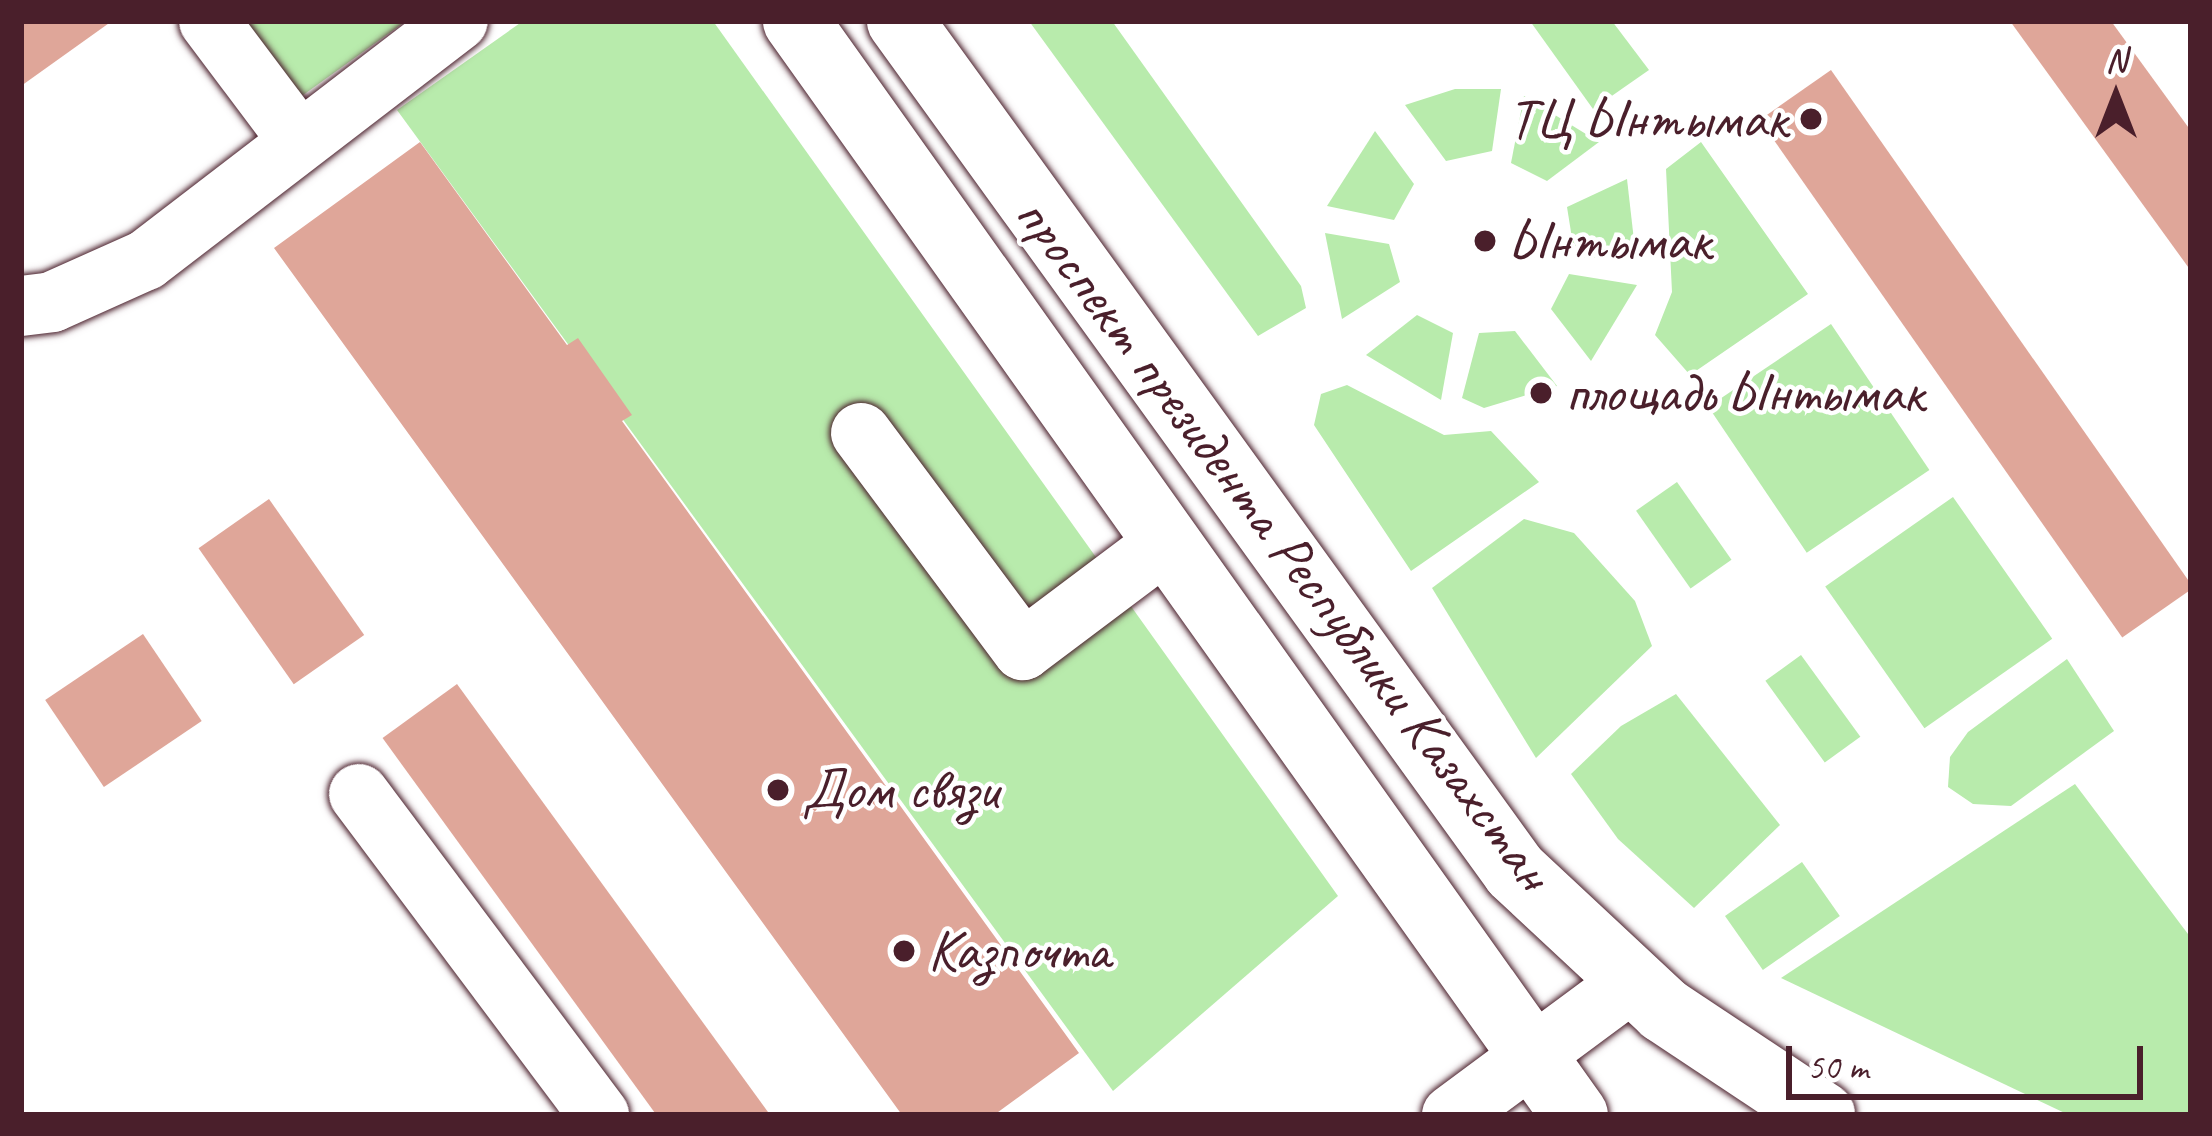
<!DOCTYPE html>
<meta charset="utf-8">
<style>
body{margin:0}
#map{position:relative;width:2212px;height:1136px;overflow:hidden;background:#fff;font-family:Caveat,sans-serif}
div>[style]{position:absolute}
.green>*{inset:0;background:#b8ebac;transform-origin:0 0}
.building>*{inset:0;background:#dfa699;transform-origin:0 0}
.roads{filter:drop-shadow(0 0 3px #4a1f2b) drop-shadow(0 0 3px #4a1f2b)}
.minor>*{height:60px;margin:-30px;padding:0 30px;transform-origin:30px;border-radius:30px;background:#fff}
.major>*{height:66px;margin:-33px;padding:0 33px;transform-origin:33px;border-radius:33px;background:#fff}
.dots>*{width:33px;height:33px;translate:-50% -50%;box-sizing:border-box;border:6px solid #fff;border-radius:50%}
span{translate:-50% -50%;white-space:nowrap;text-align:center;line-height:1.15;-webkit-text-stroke:9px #fff;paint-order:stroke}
.poi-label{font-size:57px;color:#4a1f2b}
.right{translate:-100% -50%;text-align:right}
.left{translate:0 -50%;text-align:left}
.street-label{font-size:57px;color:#4a1f2b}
.frame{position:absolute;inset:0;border:24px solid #4a1f2b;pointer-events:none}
.north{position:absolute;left:2056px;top:36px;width:120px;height:120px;-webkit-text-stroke:9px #fff;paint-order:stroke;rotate:0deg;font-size:33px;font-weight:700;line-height:48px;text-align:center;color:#4a1f2b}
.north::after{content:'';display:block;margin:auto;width:42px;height:54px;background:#4a1f2b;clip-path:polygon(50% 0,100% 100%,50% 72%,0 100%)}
.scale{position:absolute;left:1786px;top:1046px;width:357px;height:54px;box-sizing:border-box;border:6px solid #4a1f2b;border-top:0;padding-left:15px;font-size:36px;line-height:42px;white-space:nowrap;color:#4a1f2b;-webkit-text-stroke:9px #fff;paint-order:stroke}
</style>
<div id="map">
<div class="green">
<i style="clip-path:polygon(242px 21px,406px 21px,299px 98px)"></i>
<i style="clip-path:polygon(523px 21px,713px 21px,1338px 896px,1113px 1091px,397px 110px)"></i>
<i style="clip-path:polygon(1029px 21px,1112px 21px,1301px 286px,1306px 308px,1258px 336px)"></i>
<i style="clip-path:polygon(1530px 21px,1612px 21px,1649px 70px,1593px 109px)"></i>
<i style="clip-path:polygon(1455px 89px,1501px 89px,1492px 151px,1446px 161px,1405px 105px)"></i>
<i style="clip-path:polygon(1524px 96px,1599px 142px,1547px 181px,1511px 163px)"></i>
<i style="clip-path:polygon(1375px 131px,1414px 184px,1394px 220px,1327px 206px)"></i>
<i style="clip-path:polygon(1701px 142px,1808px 294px,1690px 375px,1655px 335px,1672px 292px,1666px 169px)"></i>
<i style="clip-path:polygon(1627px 179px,1636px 258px,1575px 257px,1567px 207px)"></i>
<i style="clip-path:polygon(1325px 233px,1389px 244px,1400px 282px,1342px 319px)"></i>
<i style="clip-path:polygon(1569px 274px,1637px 285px,1591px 361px,1551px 309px)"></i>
<i style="clip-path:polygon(1417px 315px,1453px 333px,1441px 400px,1366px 355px)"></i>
<i style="left:1831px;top:324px;width:176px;height:148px;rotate:56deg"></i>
<i style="clip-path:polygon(1515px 331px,1557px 386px,1484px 408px,1462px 398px,1479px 333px)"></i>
<i style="clip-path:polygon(1347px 385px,1444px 435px,1491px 431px,1539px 482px,1411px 571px,1314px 425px,1321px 394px)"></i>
<i style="left:1677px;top:482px;width:95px;height:50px;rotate:55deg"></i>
<i style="left:1953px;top:497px;width:173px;height:156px;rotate:55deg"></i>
<i style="clip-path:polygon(1524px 519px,1574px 533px,1635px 601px,1652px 646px,1536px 758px,1432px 588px)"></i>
<i style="left:1801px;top:655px;width:101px;height:44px;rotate:54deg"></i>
<i style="clip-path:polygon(2067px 659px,2114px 731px,2011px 806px,1973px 804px,1948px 787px,1950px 757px,1968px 732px)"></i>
<i style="clip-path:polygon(1676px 694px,1780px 825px,1694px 908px,1618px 839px,1571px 774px,1621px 726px)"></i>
<i style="clip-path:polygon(2075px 784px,2191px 938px,2191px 1115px,2069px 1115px,1781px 978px)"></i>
<i style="left:1802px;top:862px;width:66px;height:94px;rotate:55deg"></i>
</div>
<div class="building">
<i style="clip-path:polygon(21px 21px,112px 21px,21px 86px)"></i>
<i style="clip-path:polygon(2010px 21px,2111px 21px,2191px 131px,2191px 271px)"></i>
<i style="left:1831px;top:70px;width:632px;height:87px;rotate:55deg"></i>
<i style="clip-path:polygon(420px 142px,567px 345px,578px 338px,632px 415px,622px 421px,1079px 1053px,994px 1115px,902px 1115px,274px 248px)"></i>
<i style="left:269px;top:499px;width:166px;height:86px;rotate:55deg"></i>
<i style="left:143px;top:634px;width:105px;height:118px;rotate:56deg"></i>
<i style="left:457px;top:684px;width:530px;height:92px;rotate:54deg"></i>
</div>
<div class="roads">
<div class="minor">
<i style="left:209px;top:21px;width:150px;rotate:53.1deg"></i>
<i style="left:21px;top:306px;width:31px;rotate:-7deg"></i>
<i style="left:52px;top:302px;width:103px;rotate:-24.1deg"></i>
<i style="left:146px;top:260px;width:393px;rotate:-37.5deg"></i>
<i style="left:861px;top:433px;width:271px;rotate:53.3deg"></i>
<i style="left:1023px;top:650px;width:176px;rotate:-36.9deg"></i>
<i style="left:359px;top:794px;width:401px;rotate:53.2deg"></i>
<i style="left:1452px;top:1115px;width:225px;rotate:-36.5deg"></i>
</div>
<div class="major">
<i style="left:796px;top:21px;width:1343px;rotate:54.55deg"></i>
<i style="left:900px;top:21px;width:1049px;rotate:54.11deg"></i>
<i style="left:1515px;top:871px;width:204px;rotate:43deg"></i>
<i style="left:1664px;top:1010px;width:190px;rotate:33.6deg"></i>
</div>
</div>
<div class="dots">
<i style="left:1811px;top:119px;background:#4a1f2b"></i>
<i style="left:1485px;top:241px;background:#4a1f2b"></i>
<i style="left:1541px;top:393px;background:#4a1f2b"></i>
<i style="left:778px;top:790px;background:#4a1f2b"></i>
<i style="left:904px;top:951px;background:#4a1f2b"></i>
</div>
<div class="poi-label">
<span class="right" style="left:1787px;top:119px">ТЦ Ынтымак</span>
<span class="left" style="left:1509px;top:241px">Ынтымак</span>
<span class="left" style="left:1565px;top:393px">площадь Ынтымак</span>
<span class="left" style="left:802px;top:790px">Дом связи</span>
<span class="left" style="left:928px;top:951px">Казпочта</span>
</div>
<div class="street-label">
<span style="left:1284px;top:543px;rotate:53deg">проспект президента Республики Казахстан</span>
</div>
<div class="frame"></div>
<div class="north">N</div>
<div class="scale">50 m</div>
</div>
